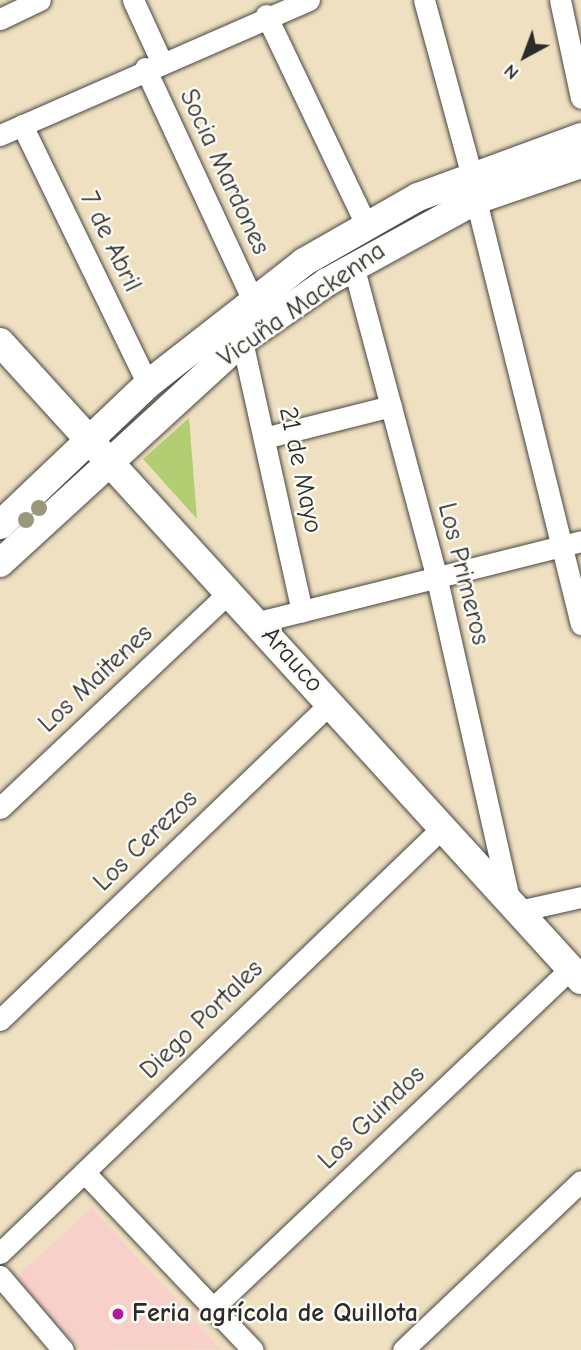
<!DOCTYPE html>
<meta charset="utf-8">
<style>
body{margin:0}
#map{position:relative;width:581px;height:1350px;overflow:hidden;background:#efe0c1;font-family:"Comic Neue",sans-serif}
div>[style]{position:absolute}
.built>*{inset:0;background:#f7d1c9}
.green>*{inset:0;background:#b3cd72}
.roads{filter:drop-shadow(0 0 2px #484642) drop-shadow(0 0 2px #484642)}
.street>*{height:21px;margin:-10.5px;padding:0 10.5px;transform-origin:10.5px;border-radius:10.5px;background:#fff}
.secondary>*{height:28px;margin:-14px;padding:0 14px;transform-origin:14px;border-radius:14px;background:#fff}
.trees>*{width:16px;height:16px;margin:-8px;border-radius:50%;background:#9a977a}
.dots>*{width:19px;height:19px;translate:-50% -50%;box-sizing:border-box;border:4px solid #fdfcf7;border-radius:50%}
span{translate:-50% -50%;white-space:nowrap;text-align:center;line-height:1.15;-webkit-text-stroke:5px #fdfcf7;paint-order:stroke}
.street-label{font-size:26px;color:#2b2b2b}
.poi-label{font-size:26px;color:#2b2b2b;font-weight:700}
.left{translate:0 -50%;text-align:left}
.north{position:absolute;left:490px;top:21px;width:70px;height:70px;-webkit-text-stroke:5px #fdfcf7;paint-order:stroke;rotate:221deg;font-size:19px;font-weight:700;line-height:28px;text-align:center;color:#2b2b2b}
.north::after{content:'';display:block;margin:auto;width:24px;height:32px;background:#2b2b2b;clip-path:polygon(50% 0,100% 100%,50% 72%,0 100%)}
</style>
<div id="map">
<div class="built">
<i style="clip-path:polygon(92px 1208px,221px 1349px,81px 1350px,15px 1278px)"></i>
</div>
<div class="green">
<i style="clip-path:polygon(189px 418px,197px 519px,143px 459px)"></i>
</div>
<div class="roads">
<div class="street">
<i style="left:133px;top:0;width:67px;rotate:65.3deg"></i>
<i style="left:424px;top:0;width:179px;rotate:74.8deg"></i>
<i style="left:560px;top:0;width:100px;rotate:77.9deg"></i>
<i style="left:266px;top:15px;width:230px;rotate:64.5deg"></i>
<i style="left:0;top:19px;width:44px;rotate:-25.4deg"></i>
<i style="left:145px;top:68px;width:255px;rotate:65.1deg"></i>
<i style="left:22px;top:125px;width:288px;rotate:64.1deg"></i>
<i style="left:0;top:135px;width:337px;rotate:-23.6deg"></i>
<i style="left:476px;top:200px;width:437px;rotate:76.1deg"></i>
<i style="left:353px;top:265px;width:321px;rotate:75deg"></i>
<i style="left:436px;top:575px;width:332px;rotate:77.3deg"></i>
<i style="left:242px;top:341px;width:277px;rotate:77.5deg"></i>
<i style="left:264px;top:438px;width:131px;rotate:-14.1deg"></i>
<i style="left:259px;top:622px;width:332px;rotate:-14.1deg"></i>
<i style="left:0;top:808px;width:316px;rotate:-43.3deg"></i>
<i style="left:519px;top:911px;width:64px;rotate:-12.7deg"></i>
<i style="left:0;top:1020px;width:458px;rotate:-43.8deg"></i>
<i style="left:84px;top:1172px;width:245px;rotate:46.5deg"></i>
<i style="left:0;top:1253px;width:615px;rotate:-43.88deg"></i>
<i style="left:0;top:1276px;width:97px;rotate:49.6deg"></i>
<i style="left:213px;top:1308px;width:494px;rotate:-43.5deg"></i>
<i style="left:403px;top:1350px;width:245px;rotate:-43.5deg"></i>
</div>
<div class="secondary">
<i style="left:0;top:342px;width:863px;rotate:47.68deg"></i>
<i style="left:0;top:525px;width:204px;rotate:-43.6deg"></i>
<i style="left:148px;top:384px;width:198px;rotate:-38deg"></i>
<i style="left:304px;top:262px;width:131px;rotate:-29.7deg"></i>
<i style="left:418px;top:197px;width:174px;rotate:-20.2deg"></i>
<i style="left:0;top:563px;width:328px;rotate:-42.5deg"></i>
<i style="left:242px;top:341px;width:103px;rotate:-34.8deg"></i>
<i style="left:327px;top:282px;width:170px;rotate:-28.8deg"></i>
<i style="left:476px;top:200px;width:111px;rotate:-18.9deg"></i>
</div>
</div>
<div class="trees">
<i style="left:39px;top:508px"></i>
<i style="left:26px;top:520px"></i>
</div>
<div class="dots">
<i style="left:118px;top:1314px;background:#b5179e"></i>
</div>
<div class="street-label">
<span style="left:224px;top:172px;rotate:65deg">Socia Mardones</span>
<span style="left:110px;top:242px;rotate:64deg">7 de Abril</span>
<span style="left:302px;top:305px;rotate:-35deg">Vicuña Mackenna</span>
<span style="left:300px;top:470px;rotate:78deg">21 de Mayo</span>
<span style="left:463px;top:574px;rotate:76deg">Los Primeros</span>
<span style="left:292px;top:660px;rotate:48deg">Arauco</span>
<span style="left:96px;top:679px;rotate:-43deg">Los Maitenes</span>
<span style="left:146px;top:841px;rotate:-44deg">Los Cerezos</span>
<span style="left:202px;top:1020px;rotate:-44deg">Diego Portales</span>
<span style="left:372px;top:1118px;rotate:-44deg">Los Guindos</span>
</div>
<div class="poi-label">
<span class="left" style="left:132px;top:1314px">Feria agrícola de Quillota</span>
</div>
<div class="north">N</div>
</div>
